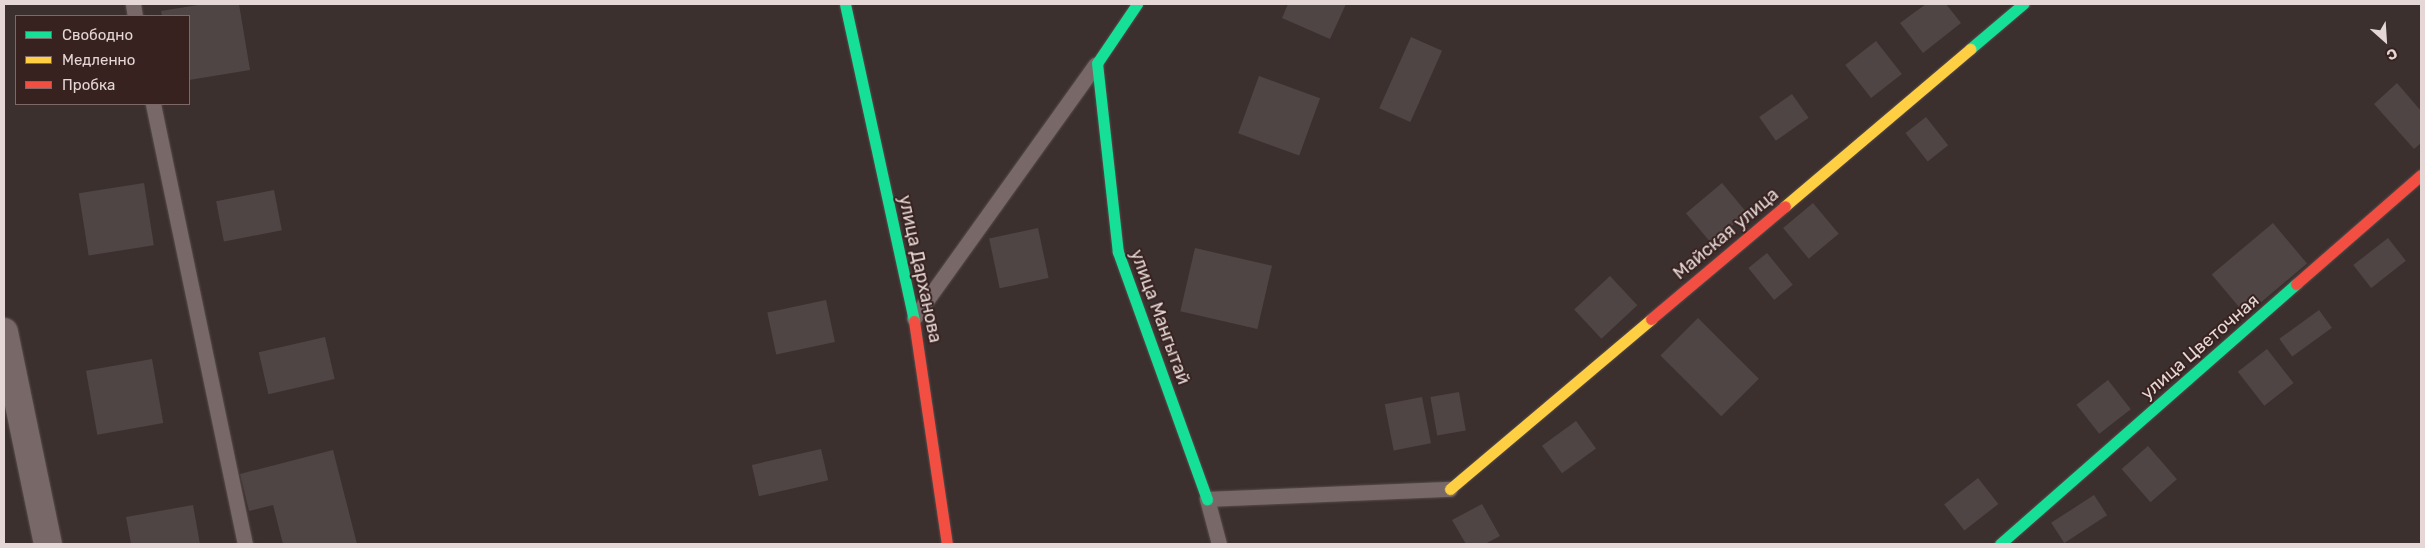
<!DOCTYPE html>
<meta charset="utf-8">
<style>
body{margin:0}
#map{position:relative;width:2425px;height:548px;overflow:hidden;background:#3c302f;font-family:Rubik,sans-serif}
div>[style]{position:absolute}
.building>*{inset:0;background:#4f4544;transform-origin:0 0}
.roads{filter:drop-shadow(0 0 1px #564c4a) drop-shadow(0 0 1px #564c4a)}
.lane>*{height:15px;margin:-7.5px;padding:0 7.5px;transform-origin:7.5px;border-radius:7.5px;background:#786867}
.street>*{height:28px;margin:-14px;padding:0 14px;transform-origin:14px;border-radius:14px;background:#786867}
.fast>*{height:11px;margin:-5.5px;padding:0 5.5px;transform-origin:5.5px;border-radius:5.5px;background:#16e098}
.slow>*{height:11px;margin:-5.5px;padding:0 5.5px;transform-origin:5.5px;border-radius:5.5px;background:#ffcf43}
.jam>*{height:11px;margin:-5.5px;padding:0 5.5px;transform-origin:5.5px;border-radius:5.5px;background:#f24e42}
span{translate:-50% -50%;white-space:nowrap;text-align:center;line-height:1.15;-webkit-text-stroke:4px #372220;paint-order:stroke}
.street-label{font-size:18px;color:#e5d7d5}
.frame{position:absolute;inset:0;border:5px solid #e5d7d5;pointer-events:none}
.legend{position:absolute;left:15px;top:15px;width:175px;height:90px;box-sizing:border-box;background:#372220;border:1px solid #7d6a68;margin:0;padding:6px 9px;list-style:none;font-size:15px;color:#e5d7d5}
.legend li{display:flex;align-items:center;gap:10px;height:25px}
.legend b{width:25px;border:1px solid #7d6a68}
.north{position:absolute;left:2360px;top:15px;width:50px;height:50px;-webkit-text-stroke:4px #372220;paint-order:stroke;rotate:154deg;font-size:14px;font-weight:700;line-height:20px;text-align:center;color:#e5d7d5}
.north::after{content:'';display:block;margin:auto;width:18px;height:22px;background:#e5d7d5;clip-path:polygon(50% 0,100% 100%,50% 72%,0 100%)}
</style>
<div id="map">
<div class="building">
<i style="clip-path:polygon(204px 4px,239px 4px,250px 70px,189px 80px,189px 16px,162px 16px,161px 11px)"></i>
<i style="clip-path:polygon(1288px 4px,1346px 4px,1330px 39px,1282px 18px)"></i>
<i style="clip-path:polygon(1926px 4px,1946px 4px,1961px 23px,1923px 53px,1900px 23px)"></i>
<i style="left:1411px;top:37px;width:34px;height:78px;rotate:24deg"></i>
<i style="left:1876px;top:41px;width:42px;height:39px;rotate:52deg"></i>
<i style="left:1259px;top:76px;width:65px;height:61px;rotate:20deg"></i>
<i style="clip-path:polygon(2397px 83px,2421px 111px,2421px 143px,2414px 149px,2374px 104px)"></i>
<i style="left:1792px;top:94px;width:29px;height:40px;rotate:55deg"></i>
<i style="left:1926px;top:117px;width:36px;height:26px;rotate:52deg"></i>
<i style="left:144px;top:183px;width:63px;height:66px;rotate:81deg"></i>
<i style="left:1722px;top:183px;width:39px;height:47px;rotate:50deg"></i>
<i style="left:274px;top:190px;width:41px;height:59px;rotate:79deg"></i>
<i style="left:1813px;top:203px;width:40px;height:39px;rotate:50deg"></i>
<i style="left:2273px;top:223px;width:53px;height:80px;rotate:50deg"></i>
<i style="left:1038px;top:228px;width:51px;height:50px;rotate:78deg"></i>
<i style="left:2388px;top:238px;width:29px;height:44px;rotate:52deg"></i>
<i style="left:1195px;top:248px;width:79px;height:65px;rotate:13deg"></i>
<i style="left:1767px;top:253px;width:41px;height:24px;rotate:51deg"></i>
<i style="left:1610px;top:276px;width:40px;height:49px;rotate:47deg"></i>
<i style="left:826px;top:300px;width:43px;height:60px;rotate:78deg"></i>
<i style="left:2319px;top:310px;width:22px;height:49px;rotate:54deg"></i>
<i style="left:1698px;top:318px;width:86px;height:53px;rotate:45deg"></i>
<i style="left:325px;top:337px;width:43px;height:68px;rotate:77deg"></i>
<i style="left:2267px;top:349px;width:43px;height:37px;rotate:52deg"></i>
<i style="left:152px;top:359px;width:65px;height:67px;rotate:80deg"></i>
<i style="left:2108px;top:380px;width:37px;height:40px;rotate:52deg"></i>
<i style="left:1459px;top:392px;width:39px;height:29px;rotate:80deg"></i>
<i style="left:1422px;top:397px;width:47px;height:38px;rotate:79deg"></i>
<i style="left:1576px;top:421px;width:34px;height:42px;rotate:54deg"></i>
<i style="left:2148px;top:446px;width:44px;height:35px;rotate:49deg"></i>
<i style="left:821px;top:449px;width:32px;height:71px;rotate:77deg"></i>
<i style="clip-path:polygon(333px 450px,357px 544px,283px 544px,273px 505px,249px 511px,240px 474px)"></i>
<i style="left:1978px;top:478px;width:33px;height:43px;rotate:52deg"></i>
<i style="left:2094px;top:495px;width:24px;height:51px;rotate:57deg"></i>
<i style="clip-path:polygon(1482px 504px,1500px 536px,1485px 544px,1466px 544px,1452px 520px)"></i>
<i style="clip-path:polygon(193px 505px,200px 544px,131px 544px,126px 517px)"></i>
</div>
<div class="roads">
<div class="lane">
<i style="left:133px;top:4px;width:12px;rotate:81deg"></i>
<i style="left:153px;top:104px;width:450px;rotate:78.2deg"></i>
<i style="left:914px;top:318px;width:312px;rotate:-54.4deg"></i>
<i style="left:1219px;top:544px;width:47px;rotate:-104.9deg"></i>
<i style="left:1207px;top:499px;width:243px;rotate:-2.4deg"></i>
</div>
<div class="street">
<i style="left:4px;top:332px;width:217px;rotate:78.3deg"></i>
</div>
<div class="fast">
<i style="left:845px;top:4px;width:324px;rotate:77.7deg"></i>
<i style="left:1137px;top:4px;width:71px;rotate:124.1deg"></i>
<i style="left:1097px;top:63px;width:190px;rotate:83.7deg"></i>
<i style="left:1118px;top:252px;width:263px;rotate:70.2deg"></i>
<i style="left:1970px;top:49px;width:70px;rotate:-40.3deg"></i>
<i style="left:2000px;top:544px;width:394px;rotate:-41.3deg"></i>
</div>
<div class="slow">
<i style="left:1785px;top:206px;width:243px;rotate:-40.3deg"></i>
<i style="left:1450px;top:489px;width:263px;rotate:-40.2deg"></i>
</div>
<div class="jam">
<i style="left:2296px;top:284px;width:166px;rotate:-41.1deg"></i>
<i style="left:1651px;top:319px;width:175px;rotate:-40.1deg"></i>
<i style="left:914px;top:321px;width:225px;rotate:81.6deg"></i>
</div>
</div>
<div class="street-label">
<span style="left:1726px;top:234px;rotate:-40deg">Майская улица</span>
<span style="left:920px;top:269px;rotate:78deg">улица Дарханова</span>
<span style="left:1160px;top:317px;rotate:70deg">улица Мангытай</span>
<span style="left:2200px;top:347px;rotate:-41deg">улица Цветочная</span>
</div>
<div class="frame"></div>
<ul class="legend">
<li><b style="height:6px;background:#16e098"></b>Свободно</li>
<li><b style="height:6px;background:#ffcf43"></b>Медленно</li>
<li><b style="height:6px;background:#f24e42"></b>Пробка</li>
</ul>
<div class="north">С</div>
</div>
